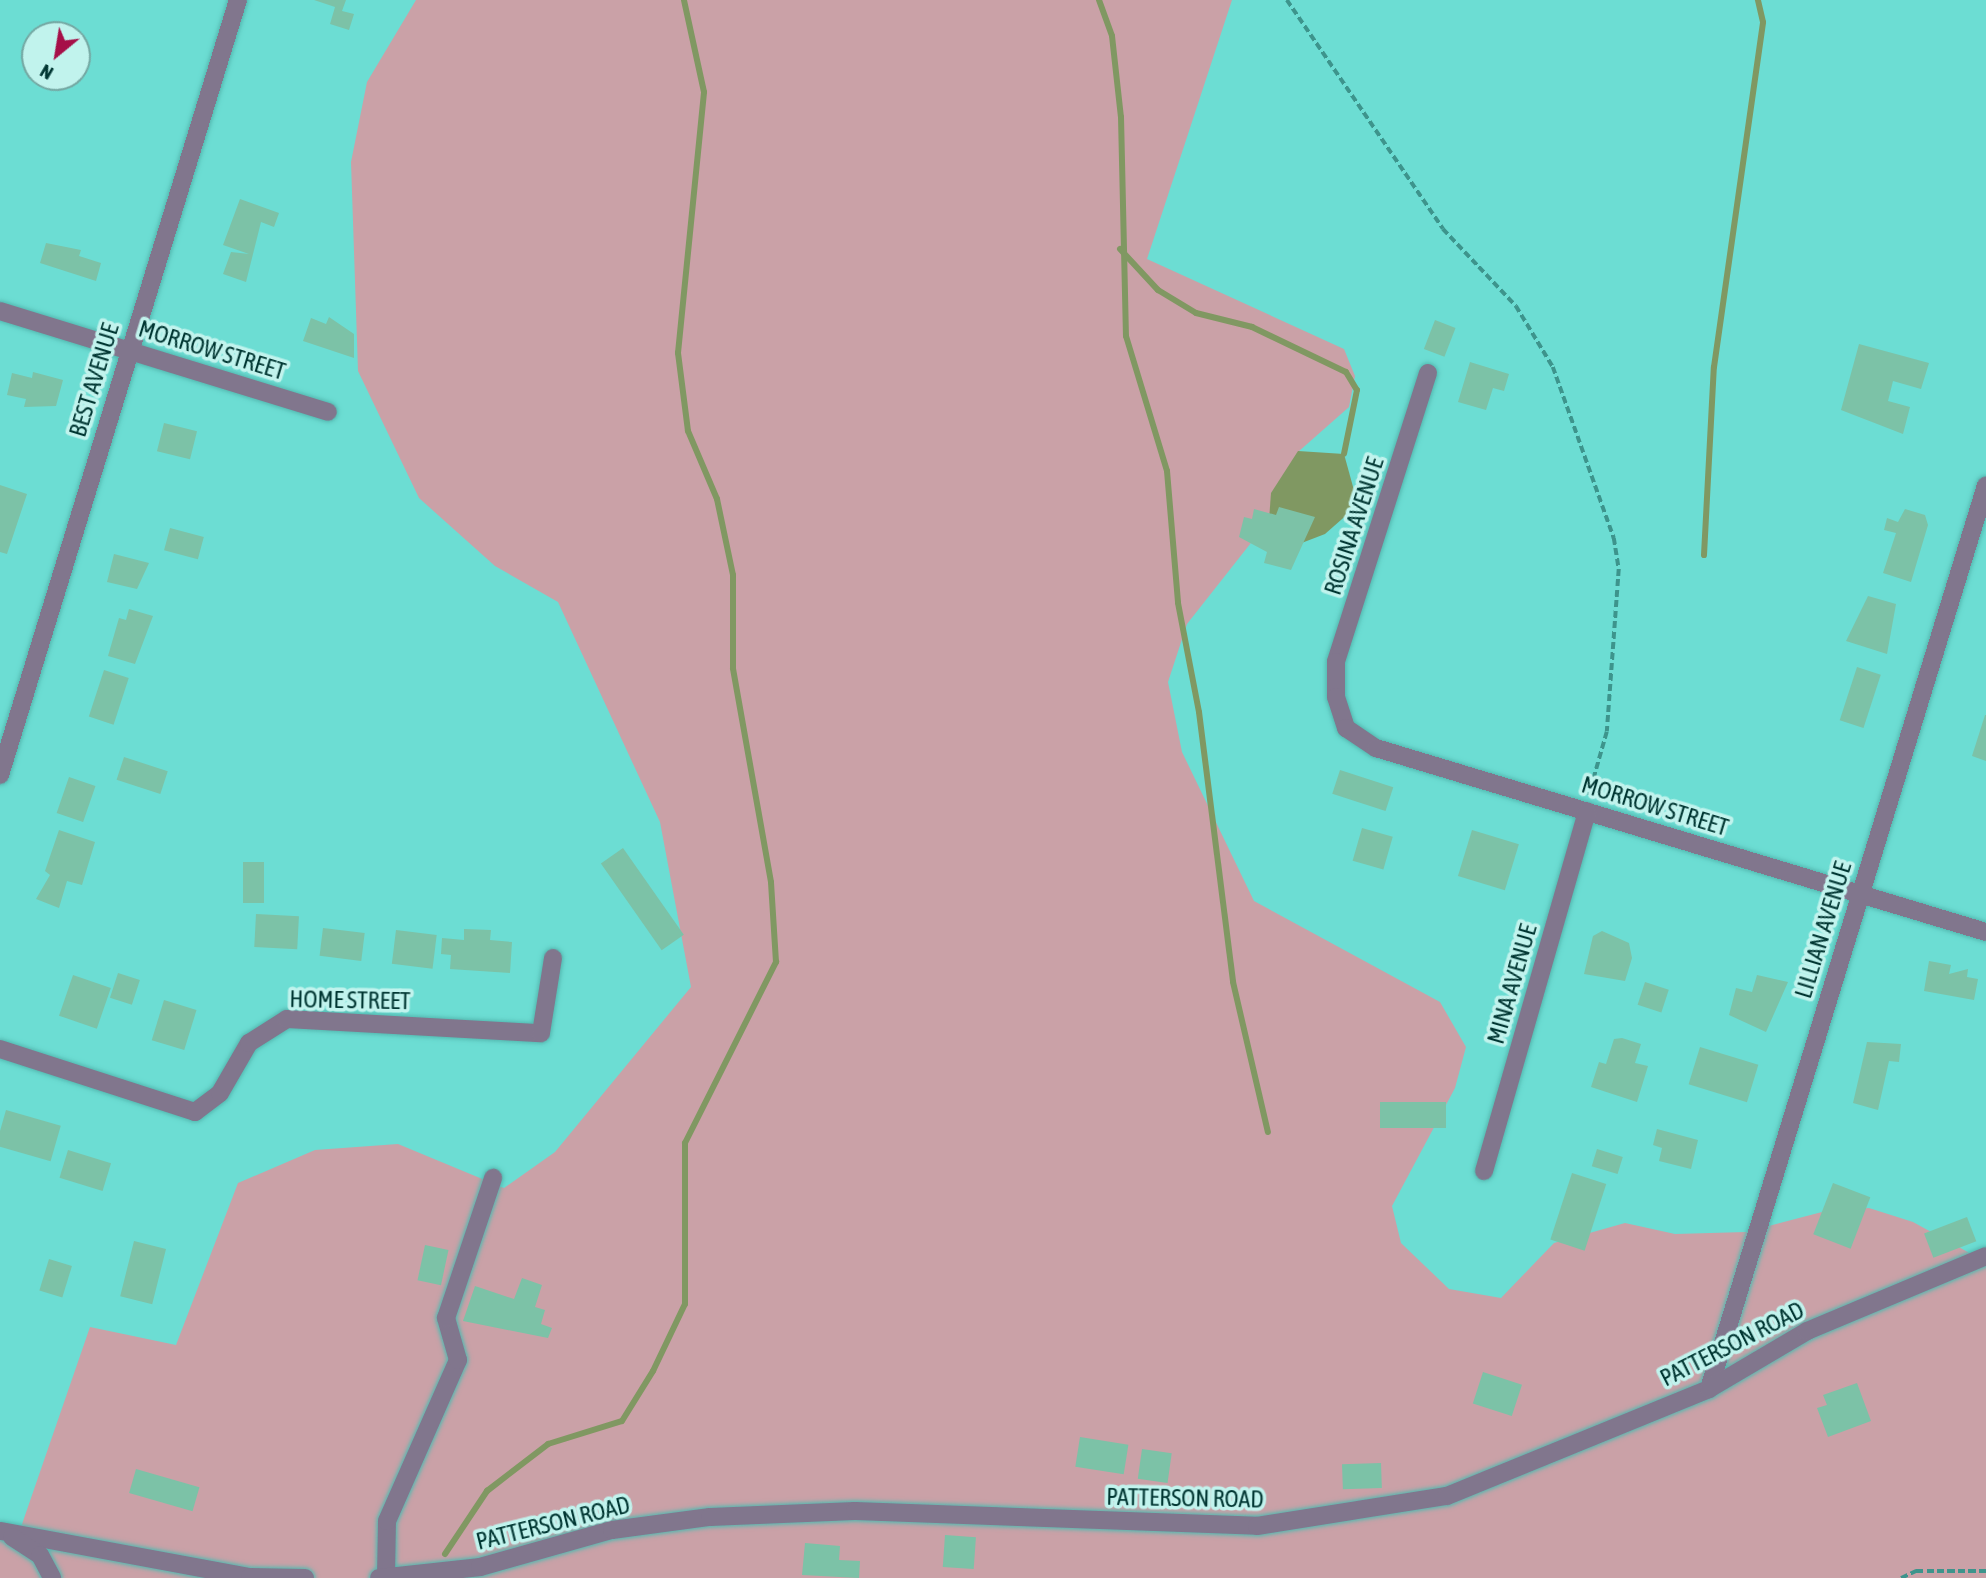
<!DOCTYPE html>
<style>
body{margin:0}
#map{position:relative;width:1986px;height:1578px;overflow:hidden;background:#6cddd3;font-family:"Asap Condensed",sans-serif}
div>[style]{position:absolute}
.green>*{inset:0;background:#caa1a7}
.water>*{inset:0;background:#809862}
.stream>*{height:6px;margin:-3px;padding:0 3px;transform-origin:3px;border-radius:3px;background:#809862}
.building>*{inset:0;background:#7cc2a7;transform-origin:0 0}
.path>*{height:3.5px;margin-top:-1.75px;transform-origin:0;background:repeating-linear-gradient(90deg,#3d948c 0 7px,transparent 0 10.5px)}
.roads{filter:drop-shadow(0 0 2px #54b8b0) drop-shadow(0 0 2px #54b8b0)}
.minor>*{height:18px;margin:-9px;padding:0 9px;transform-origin:9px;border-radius:9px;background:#81768d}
span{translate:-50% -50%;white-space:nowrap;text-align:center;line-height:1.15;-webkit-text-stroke:7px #c1f3ed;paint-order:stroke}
.street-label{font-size:24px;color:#003632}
.north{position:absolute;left:21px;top:21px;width:70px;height:70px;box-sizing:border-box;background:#c1f3ed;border:2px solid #74a7a2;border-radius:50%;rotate:210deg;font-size:19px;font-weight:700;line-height:28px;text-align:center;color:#003632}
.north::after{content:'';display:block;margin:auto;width:24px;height:32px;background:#a60f48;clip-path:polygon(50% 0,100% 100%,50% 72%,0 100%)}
</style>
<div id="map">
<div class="green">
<i style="clip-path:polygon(416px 0,1232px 0,1147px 259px,1344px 349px,1355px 376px,1349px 407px,1298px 452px,1269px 520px,1187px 624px,1168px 682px,1182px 752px,1254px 901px,1440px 1002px,1466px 1047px,1455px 1088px,1392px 1206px,1401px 1243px,1449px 1289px,1501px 1298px,1554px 1243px,1625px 1223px,1675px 1234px,1746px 1232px,1822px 1212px,1869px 1208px,1913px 1222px,1986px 1262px,1986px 1578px,0 1578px,0 1523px,21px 1527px,90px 1327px,176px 1345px,238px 1183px,315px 1150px,398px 1144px,504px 1188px,555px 1152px,691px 987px,660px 822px,558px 602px,495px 566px,419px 498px,358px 371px,351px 162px,367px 82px)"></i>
</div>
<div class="water">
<i style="clip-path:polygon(1298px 451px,1344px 454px,1355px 494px,1350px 512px,1325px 534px,1286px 549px,1269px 520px,1271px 493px)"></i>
</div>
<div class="stream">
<i style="left:1099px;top:0;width:38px;rotate:70deg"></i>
<i style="left:1112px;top:36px;width:81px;rotate:83.7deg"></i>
<i style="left:1121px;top:117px;width:219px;rotate:88.7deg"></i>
<i style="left:1126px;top:336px;width:141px;rotate:73.1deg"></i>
<i style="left:1167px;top:471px;width:132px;rotate:85.2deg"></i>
<i style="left:1178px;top:603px;width:111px;rotate:79.1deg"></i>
<i style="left:1199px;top:712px;width:272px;rotate:82.8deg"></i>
<i style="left:1233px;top:982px;width:154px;rotate:76.9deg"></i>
<i style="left:1120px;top:249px;width:56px;rotate:47.2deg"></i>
<i style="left:1158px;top:290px;width:44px;rotate:31.2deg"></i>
<i style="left:1196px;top:313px;width:58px;rotate:14deg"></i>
<i style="left:1252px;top:327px;width:104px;rotate:25.6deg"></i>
<i style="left:1346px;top:372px;width:21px;rotate:59deg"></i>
<i style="left:1357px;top:390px;width:65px;rotate:101.5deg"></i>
<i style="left:1704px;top:555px;width:188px;rotate:-87deg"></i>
<i style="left:1714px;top:367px;width:348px;rotate:-81.9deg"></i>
<i style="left:1763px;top:22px;width:23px;rotate:-103deg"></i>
<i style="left:445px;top:1554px;width:76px;rotate:-56.3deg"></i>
<i style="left:487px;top:1491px;width:77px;rotate:-37.6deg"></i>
<i style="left:548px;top:1444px;width:77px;rotate:-17.3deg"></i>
<i style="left:622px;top:1421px;width:59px;rotate:-58.2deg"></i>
<i style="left:653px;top:1371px;width:74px;rotate:-64.5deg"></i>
<i style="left:685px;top:1304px;width:161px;rotate:-90deg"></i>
<i style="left:685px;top:1143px;width:203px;rotate:-63.3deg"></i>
<i style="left:776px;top:962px;width:80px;rotate:-93.6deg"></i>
<i style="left:771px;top:882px;width:217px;rotate:-100.1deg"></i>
<i style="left:733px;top:668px;width:93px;rotate:-90deg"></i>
<i style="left:733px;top:575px;width:78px;rotate:-101.9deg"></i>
<i style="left:717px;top:499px;width:74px;rotate:-113.1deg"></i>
<i style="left:688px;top:431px;width:79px;rotate:-97.3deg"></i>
<i style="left:678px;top:353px;width:262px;rotate:-84.3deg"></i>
<i style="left:704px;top:92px;width:94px;rotate:-102.3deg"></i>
</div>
<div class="building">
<i style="clip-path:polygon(314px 0,346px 0,342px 11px,354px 14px,349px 30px,330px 24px,335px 7px)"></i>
<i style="clip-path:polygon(240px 199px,279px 213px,274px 227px,261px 222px,246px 282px,223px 274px,231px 252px,249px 254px,223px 245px)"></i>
<i style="clip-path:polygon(46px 243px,81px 250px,79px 256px,101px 263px,96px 281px,40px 263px)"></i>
<i style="clip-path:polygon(329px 317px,354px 334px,354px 358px,303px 341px,311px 318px,326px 324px)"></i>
<i style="left:1435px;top:320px;width:22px;height:31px;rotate:21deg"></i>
<i style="clip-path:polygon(1859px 344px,1929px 363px,1921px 389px,1893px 381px,1888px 401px,1910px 407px,1903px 434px,1841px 410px)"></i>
<i style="clip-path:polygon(1470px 362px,1509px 374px,1504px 391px,1493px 388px,1486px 410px,1458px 402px)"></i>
<i style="clip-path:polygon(33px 372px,63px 380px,56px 406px,24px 407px,26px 399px,7px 395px,12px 373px,32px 378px)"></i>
<i style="left:164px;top:423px;width:34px;height:29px;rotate:14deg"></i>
<i style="clip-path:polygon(0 485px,27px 494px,7px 554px,0 552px)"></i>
<i style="clip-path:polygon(1279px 507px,1315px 517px,1291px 570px,1264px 563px,1267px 552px,1239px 537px,1244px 517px,1252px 519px,1254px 509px,1276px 515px)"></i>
<i style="clip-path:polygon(1905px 509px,1925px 515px,1928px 525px,1911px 582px,1883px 573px,1896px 533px,1884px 530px,1887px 518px,1898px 522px)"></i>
<i style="left:170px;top:528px;width:35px;height:23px;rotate:15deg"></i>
<i style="clip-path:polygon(114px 554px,149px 563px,137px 589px,107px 582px)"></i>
<i style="clip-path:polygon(1868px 596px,1896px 604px,1887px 654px,1846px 641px)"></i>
<i style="clip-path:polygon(129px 609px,153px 616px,135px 664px,108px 656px,119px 618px,126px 620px)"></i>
<i style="left:1857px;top:667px;width:25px;height:56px;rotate:18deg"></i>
<i style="left:104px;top:670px;width:26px;height:49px;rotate:18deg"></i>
<i style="clip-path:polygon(1985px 715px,1986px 715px,1986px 761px,1972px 756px)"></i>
<i style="left:124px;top:757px;width:46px;height:24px;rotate:18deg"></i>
<i style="left:1340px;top:770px;width:56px;height:25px;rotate:18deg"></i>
<i style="left:69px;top:777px;width:28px;height:38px;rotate:19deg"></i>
<i style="left:1362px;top:828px;width:32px;height:34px;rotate:16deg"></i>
<i style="clip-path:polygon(59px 830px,95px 842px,82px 885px,67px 881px,59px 908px,36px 899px,50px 875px,45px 871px)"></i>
<i style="left:1472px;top:830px;width:49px;height:48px;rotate:17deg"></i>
<i style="left:623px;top:848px;width:106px;height:27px;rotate:55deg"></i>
<i style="left:243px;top:862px;width:21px;height:41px"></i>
<i style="left:256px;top:914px;width:43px;height:33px;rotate:3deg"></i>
<i style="left:323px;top:928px;width:42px;height:28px;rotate:7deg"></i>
<i style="clip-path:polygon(464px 929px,491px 930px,490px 940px,512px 942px,510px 973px,450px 969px,451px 955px,441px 954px,442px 938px,464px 940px)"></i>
<i style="left:396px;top:930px;width:41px;height:34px;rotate:7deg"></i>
<i style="clip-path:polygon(1602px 931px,1629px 943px,1632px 958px,1625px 981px,1584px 974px,1593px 936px)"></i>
<i style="clip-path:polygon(1929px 961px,1951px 965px,1949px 974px,1968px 969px,1967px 977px,1978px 979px,1974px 1000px,1924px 991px)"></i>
<i style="left:118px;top:973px;width:23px;height:26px;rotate:18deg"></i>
<i style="left:73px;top:975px;width:40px;height:43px;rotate:19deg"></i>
<i style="clip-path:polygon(1757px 975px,1788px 982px,1766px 1032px,1729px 1015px,1736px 988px,1752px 992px)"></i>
<i style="left:1645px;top:982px;width:25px;height:24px;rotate:18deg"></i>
<i style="left:164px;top:1000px;width:34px;height:42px;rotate:17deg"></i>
<i style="clip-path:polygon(1622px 1038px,1641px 1044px,1635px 1063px,1648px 1066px,1637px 1102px,1591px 1087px,1599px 1062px,1606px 1064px,1614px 1039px)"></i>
<i style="clip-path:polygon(1867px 1042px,1901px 1044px,1899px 1062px,1889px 1061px,1878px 1110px,1853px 1103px)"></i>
<i style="left:1700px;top:1047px;width:61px;height:39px;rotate:17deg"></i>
<i style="left:1446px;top:1102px;width:26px;height:66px;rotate:90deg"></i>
<i style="left:6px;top:1110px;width:57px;height:37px;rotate:16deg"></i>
<i style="clip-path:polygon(1657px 1129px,1698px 1140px,1691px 1169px,1659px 1161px,1662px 1148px,1653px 1145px)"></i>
<i style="left:1597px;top:1149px;width:27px;height:18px;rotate:17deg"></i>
<i style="left:68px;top:1150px;width:45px;height:29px;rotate:17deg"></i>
<i style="left:1572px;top:1173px;width:36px;height:70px;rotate:18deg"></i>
<i style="left:1833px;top:1183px;width:40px;height:55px;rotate:21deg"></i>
<i style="left:1967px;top:1217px;width:26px;height:46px;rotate:69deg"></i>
<i style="left:134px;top:1241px;width:33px;height:57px;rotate:14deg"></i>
<i style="left:425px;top:1245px;width:24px;height:36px;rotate:12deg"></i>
<i style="left:49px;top:1259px;width:24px;height:33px;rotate:17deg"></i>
<i style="clip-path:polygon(522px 1278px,542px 1285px,535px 1307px,545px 1310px,541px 1324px,552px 1328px,548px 1338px,463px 1321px,475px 1286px,514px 1299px)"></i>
<i style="left:1483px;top:1372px;width:41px;height:33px;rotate:18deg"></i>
<i style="clip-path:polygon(1857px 1383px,1871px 1421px,1828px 1437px,1817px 1408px,1827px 1405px,1823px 1395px)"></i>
<i style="left:1080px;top:1437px;width:49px;height:30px;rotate:9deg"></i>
<i style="left:1142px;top:1449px;width:30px;height:30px;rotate:8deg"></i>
<i style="left:1381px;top:1463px;width:25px;height:39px;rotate:88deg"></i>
<i style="left:136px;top:1469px;width:66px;height:25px;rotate:16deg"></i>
<i style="left:945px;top:1535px;width:31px;height:32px;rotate:4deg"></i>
<i style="clip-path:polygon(805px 1543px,840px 1546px,839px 1560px,860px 1561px,859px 1578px,802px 1575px)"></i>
</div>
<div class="path">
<i style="left:1287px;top:0;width:277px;rotate:55.7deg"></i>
<i style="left:1443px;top:229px;width:106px;rotate:46.5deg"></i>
<i style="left:1516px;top:306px;width:71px;rotate:58.8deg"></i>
<i style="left:1553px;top:367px;width:182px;rotate:70.4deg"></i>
<i style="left:1614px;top:538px;width:31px;rotate:81deg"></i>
<i style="left:1619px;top:569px;width:163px;rotate:94.2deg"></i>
<i style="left:1607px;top:732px;width:66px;rotate:105.9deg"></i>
<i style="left:1901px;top:1578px;width:17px;rotate:-25deg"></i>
<i style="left:1916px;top:1571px;width:70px"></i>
</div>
<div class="roads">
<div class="minor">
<i style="left:0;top:311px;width:343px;rotate:17.1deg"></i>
<i style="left:1428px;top:373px;width:303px;rotate:107.7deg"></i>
<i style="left:1336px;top:662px;width:35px;rotate:90deg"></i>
<i style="left:1336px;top:697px;width:33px;rotate:72deg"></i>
<i style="left:1346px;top:728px;width:36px;rotate:34deg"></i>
<i style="left:1376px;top:748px;width:637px;rotate:16.79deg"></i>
<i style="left:0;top:775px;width:811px;rotate:-72.93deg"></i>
<i style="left:0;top:1049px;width:205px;rotate:17.9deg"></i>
<i style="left:195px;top:1112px;width:31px;rotate:-37deg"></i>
<i style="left:220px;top:1093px;width:58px;rotate:-59.9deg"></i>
<i style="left:249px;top:1043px;width:45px;rotate:-32.3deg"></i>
<i style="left:287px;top:1019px;width:254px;rotate:3.2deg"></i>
<i style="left:541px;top:1033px;width:76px;rotate:-80.9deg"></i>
<i style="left:1484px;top:1171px;width:374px;rotate:-74deg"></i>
<i style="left:1709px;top:1389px;width:945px;rotate:-72.96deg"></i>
<i style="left:1px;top:1531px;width:253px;rotate:10.5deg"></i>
<i style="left:250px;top:1577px;width:55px;rotate:1deg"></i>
<i style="left:12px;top:1537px;width:33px;rotate:33deg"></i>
<i style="left:40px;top:1555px;width:26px;rotate:62deg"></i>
<i style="left:386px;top:1577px;width:56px;rotate:-89deg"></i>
<i style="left:387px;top:1521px;width:176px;rotate:-66.2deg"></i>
<i style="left:458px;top:1360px;width:44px;rotate:-105.9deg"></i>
<i style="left:446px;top:1318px;width:148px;rotate:-71.4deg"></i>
<i style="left:379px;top:1578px;width:102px;rotate:-6.2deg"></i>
<i style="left:480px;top:1567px;width:137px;rotate:-15.7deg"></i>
<i style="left:612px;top:1530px;width:99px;rotate:-7.6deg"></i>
<i style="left:710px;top:1517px;width:145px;rotate:-2.4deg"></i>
<i style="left:855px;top:1511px;width:402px;rotate:2.1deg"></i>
<i style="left:1257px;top:1526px;width:192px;rotate:-9deg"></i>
<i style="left:1447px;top:1496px;width:283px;rotate:-22.2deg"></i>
<i style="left:1709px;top:1389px;width:114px;rotate:-30.6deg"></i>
<i style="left:1807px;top:1331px;width:194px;rotate:-22.7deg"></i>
</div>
</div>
<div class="street-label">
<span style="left:212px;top:350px;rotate:17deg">MORROW STREET</span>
<span style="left:94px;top:380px;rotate:-73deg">BEST AVENUE</span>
<span style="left:1354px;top:526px;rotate:-72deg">ROSINA AVENUE</span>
<span style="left:1655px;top:806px;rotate:17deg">MORROW STREET</span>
<span style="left:1823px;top:930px;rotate:-73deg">LILLIAN AVENUE</span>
<span style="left:1512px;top:984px;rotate:-74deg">MINA AVENUE</span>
<span style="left:350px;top:1000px;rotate:1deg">HOME STREET</span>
<span style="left:1732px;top:1344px;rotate:-27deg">PATTERSON ROAD</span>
<span style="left:1185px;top:1498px;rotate:1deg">PATTERSON ROAD</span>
<span style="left:553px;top:1523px;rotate:-14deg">PATTERSON ROAD</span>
</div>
<div class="north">N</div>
</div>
